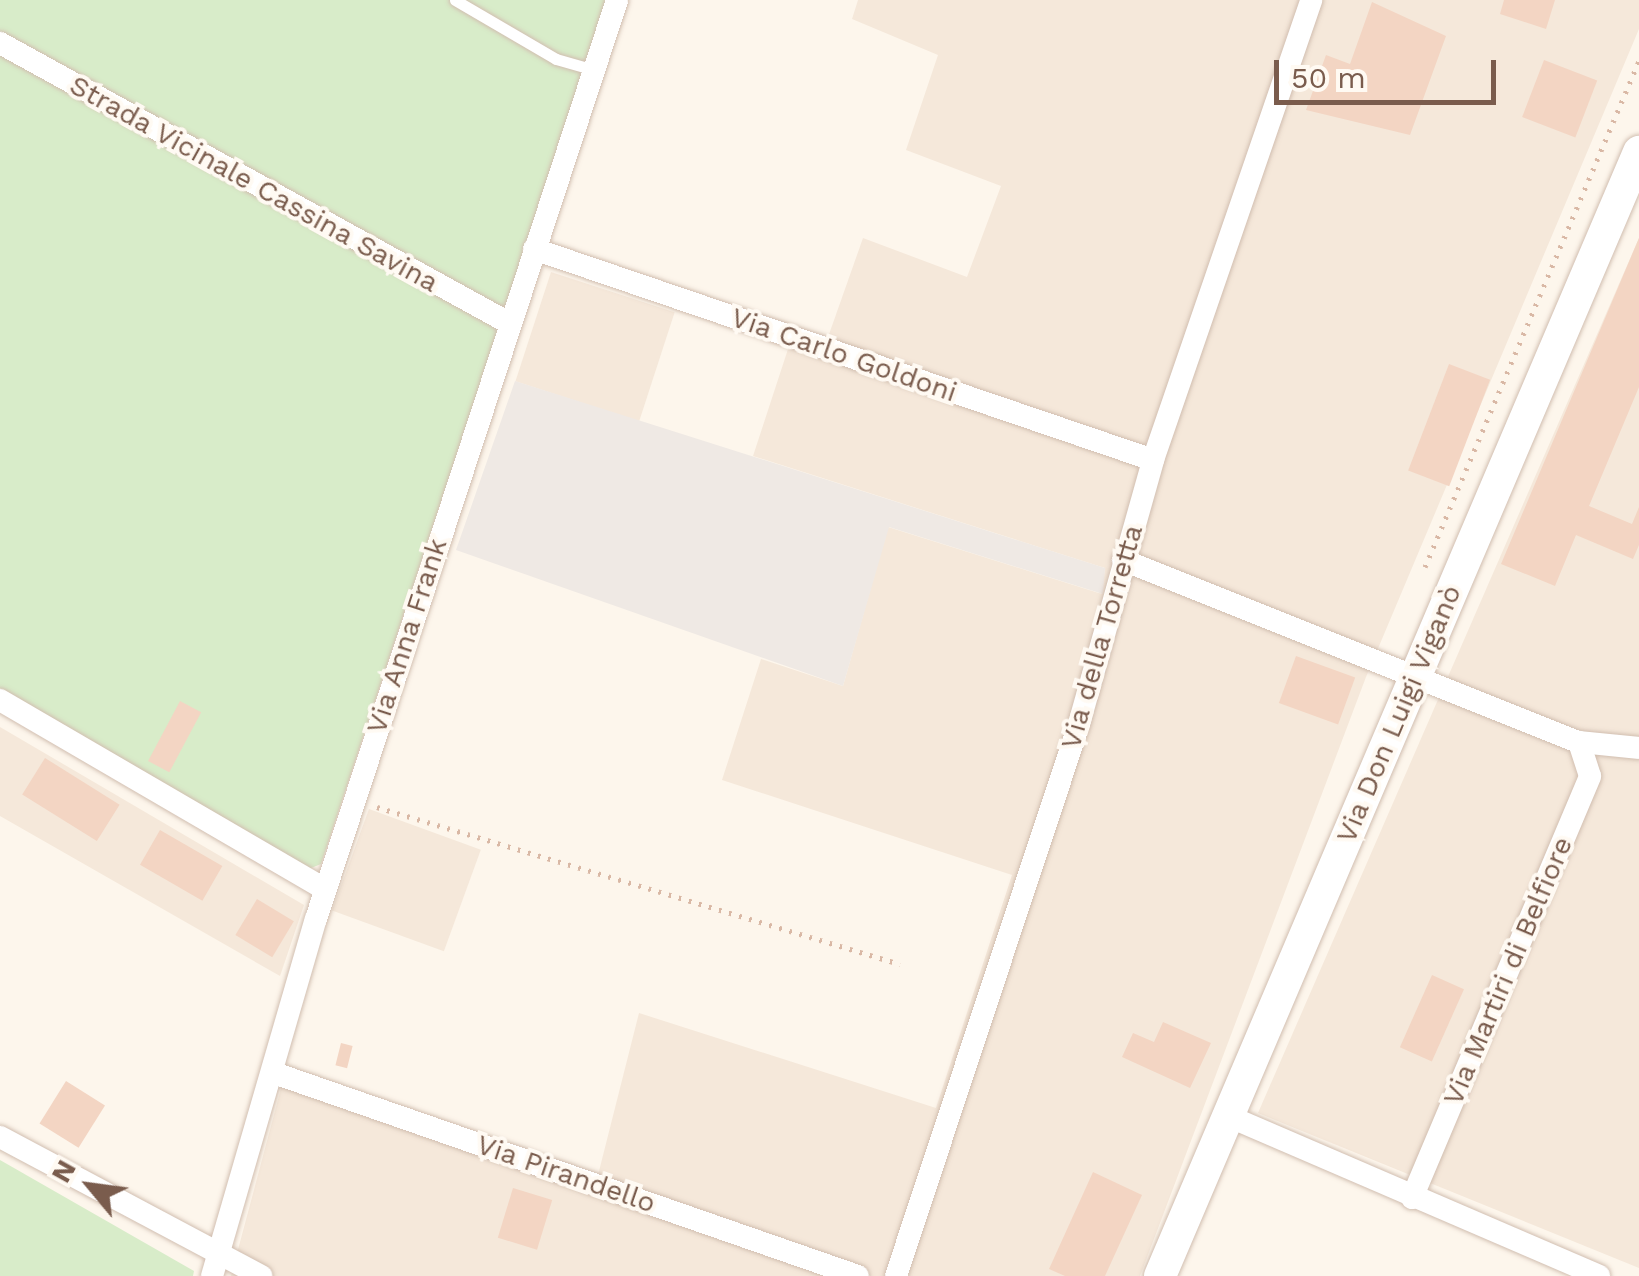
<!DOCTYPE html>
<meta charset="utf-8">
<style>
body{margin:0}
#map{position:relative;width:1639px;height:1276px;overflow:hidden;background:#fdf6ec;font-family:"Work Sans",sans-serif}
div>[style]{position:absolute}
.residential>*{inset:0;background:#f5e8da;transform-origin:0 0}
.industrial>*{inset:0;background:#efe9e4}
.green>*{inset:0;background:#d8ecc9}
.building>*{inset:0;background:#f3d5c3;transform-origin:0 0}
.path>*{height:5px;margin-top:-2.5px;transform-origin:0;background:repeating-linear-gradient(90deg,#d9b8a5 0 2.5px,transparent 0 10.5px)}
.roads{filter:drop-shadow(0 0 2px #d1beb0) drop-shadow(0 0 2px #d1beb0)}
.lane>*{height:11px;margin:-5.5px;padding:0 5.5px;transform-origin:5.5px;border-radius:5.5px;background:#fff}
.street>*{height:22px;margin:-11px;padding:0 11px;transform-origin:11px;border-radius:11px;background:#fff}
.secondary>*{height:32px;margin:-16px;padding:0 16px;transform-origin:16px;border-radius:16px;background:#fff}
span{translate:-50% -50%;white-space:nowrap;text-align:center;line-height:1.15;-webkit-text-stroke:8px #fffaf3;paint-order:stroke}
.street-label{font-size:28px;color:#7a5c4d}
.north{position:absolute;left:40px;top:1136px;width:100px;height:100px;-webkit-text-stroke:8px #fffaf3;paint-order:stroke;rotate:299deg;font-size:28px;font-weight:700;line-height:40px;text-align:center;color:#7a5c4d}
.north::after{content:'';display:block;margin:auto;width:35px;height:45px;background:#7a5c4d;clip-path:polygon(50% 0,100% 100%,50% 72%,0 100%)}
.scale{position:absolute;left:1274px;top:60px;width:222px;height:45px;box-sizing:border-box;border:5px solid #7a5c4d;border-top:0;padding-left:12px;font-size:30px;line-height:35px;white-space:nowrap;color:#7a5c4d;-webkit-text-stroke:8px #fffaf3;paint-order:stroke}
</style>
<div id="map">
<div class="residential">
<i style="clip-path:polygon(858px 0,1639px 0,1639px 29px,1366px 677px,1140px 1276px,231px 1276px,284px 1077px,595px 1187px,639px 1013px,936px 1108px,1012px 875px,722px 780px,761px 659px,843px 686px,888px 527px,1102px 594px,1105px 568px,753px 456px,789px 346px,821px 357px,863px 238px,967px 277px,1001px 186px,906px 150px,938px 55px,852px 19px)"></i>
<i style="clip-path:polygon(1639px 238px,1639px 1268px,1258px 1113px)"></i>
<i style="left:551px;top:272px;width:130px;height:115px;rotate:18deg"></i>
<i style="clip-path:polygon(0 727px,304px 905px,280px 976px,0 816px)"></i>
<i style="left:369px;top:809px;width:119px;height:108px;rotate:20deg"></i>
</div>
<div class="industrial">
<i style="clip-path:polygon(515px 381px,1105px 568px,1103px 594px,889px 527px,843px 686px,456px 550px)"></i>
</div>
<div class="green">
<i style="clip-path:polygon(0 0,607px 0,321px 864px,306px 870px,0 690px)"></i>
<i style="clip-path:polygon(0 1160px,194px 1271px,193px 1276px,0 1276px)"></i>
</div>
<div class="building">
<i style="clip-path:polygon(1504px 0,1555px 0,1546px 29px,1500px 14px)"></i>
<i style="clip-path:polygon(1372px 2px,1446px 36px,1410px 135px,1306px 110px,1326px 55px,1350px 64px)"></i>
<i style="left:1544px;top:60px;width:57px;height:61px;rotate:21deg"></i>
<i style="clip-path:polygon(1639px 238px,1639px 387px,1589px 506px,1632px 524px,1639px 507px,1639px 545px,1633px 559px,1576px 535px,1555px 586px,1501px 564px)"></i>
<i style="left:1449px;top:364px;width:44px;height:114px;rotate:21deg"></i>
<i style="left:1296px;top:656px;width:63px;height:50px;rotate:20deg"></i>
<i style="left:180px;top:701px;width:24px;height:68px;rotate:28deg"></i>
<i style="left:45px;top:758px;width:88px;height:43px;rotate:32deg"></i>
<i style="left:160px;top:830px;width:72px;height:40px;rotate:30deg"></i>
<i style="left:257px;top:899px;width:43px;height:42px;rotate:31deg"></i>
<i style="left:1432px;top:975px;width:35px;height:79px;rotate:24deg"></i>
<i style="clip-path:polygon(1163px 1022px,1211px 1043px,1190px 1088px,1122px 1057px,1133px 1033px,1154px 1042px)"></i>
<i style="left:341px;top:1043px;width:12px;height:23px;rotate:14deg"></i>
<i style="left:66px;top:1081px;width:46px;height:50px;rotate:32deg"></i>
<i style="clip-path:polygon(1093px 1172px,1142px 1195px,1105px 1276px,1065px 1276px,1049px 1269px)"></i>
<i style="left:513px;top:1188px;width:41px;height:52px;rotate:17deg"></i>
</div>
<div class="path">
<i style="left:1425px;top:567px;width:549px;rotate:-67.08deg"></i>
<i style="left:377px;top:807px;width:546px;rotate:16.71deg"></i>
</div>
<div class="roads">
<div class="lane">
<i style="left:455px;top:0;width:117px;rotate:30.3deg"></i>
<i style="left:556px;top:59px;width:40px;rotate:16deg"></i>
</div>
<div class="street">
<i style="left:0;top:43px;width:581px;rotate:28.82deg"></i>
<i style="left:534px;top:249px;width:654px;rotate:18.82deg"></i>
<i style="left:1123px;top:560px;width:491px;rotate:21.8deg"></i>
<i style="left:1579px;top:742px;width:60px;rotate:5.7deg"></i>
<i style="left:0;top:700px;width:376px;rotate:30.2deg"></i>
<i style="left:274px;top:1073px;width:618px;rotate:19.17deg"></i>
<i style="left:1228px;top:1116px;width:404px;rotate:23.3deg"></i>
<i style="left:0;top:1137px;width:296px;rotate:28deg"></i>
<i style="left:1412px;top:1198px;width:458px;rotate:-67.1deg"></i>
<i style="left:1590px;top:776px;width:36px;rotate:-108deg"></i>
<i style="left:212px;top:1276px;width:372px;rotate:-73.8deg"></i>
<i style="left:316px;top:919px;width:967px;rotate:-71.86deg"></i>
<i style="left:896px;top:1276px;width:582px;rotate:-71.66deg"></i>
<i style="left:1079px;top:724px;width:274px;rotate:-74.3deg"></i>
<i style="left:1153px;top:460px;width:486px;rotate:-71deg"></i>
</div>
<div class="secondary">
<i style="left:1160px;top:1276px;width:1222px;rotate:-66.92deg"></i>
</div>
</div>
<div class="street-label">
<span style="left:254px;top:184px;rotate:29deg">Strada Vicinale Cassina Savina</span>
<span style="left:844px;top:355px;rotate:19deg">Via Carlo Goldoni</span>
<span style="left:407px;top:636px;rotate:-72deg">Via Anna Frank</span>
<span style="left:1102px;top:637px;rotate:-74deg">Via della Torretta</span>
<span style="left:1399px;top:714px;rotate:-67deg">Via Don Luigi Viganò</span>
<span style="left:1508px;top:971px;rotate:-67deg">Via Martiri di Belfiore</span>
<span style="left:566px;top:1174px;rotate:19deg">Via Pirandello</span>
</div>
<div class="north">N</div>
<div class="scale">50 m</div>
</div>
